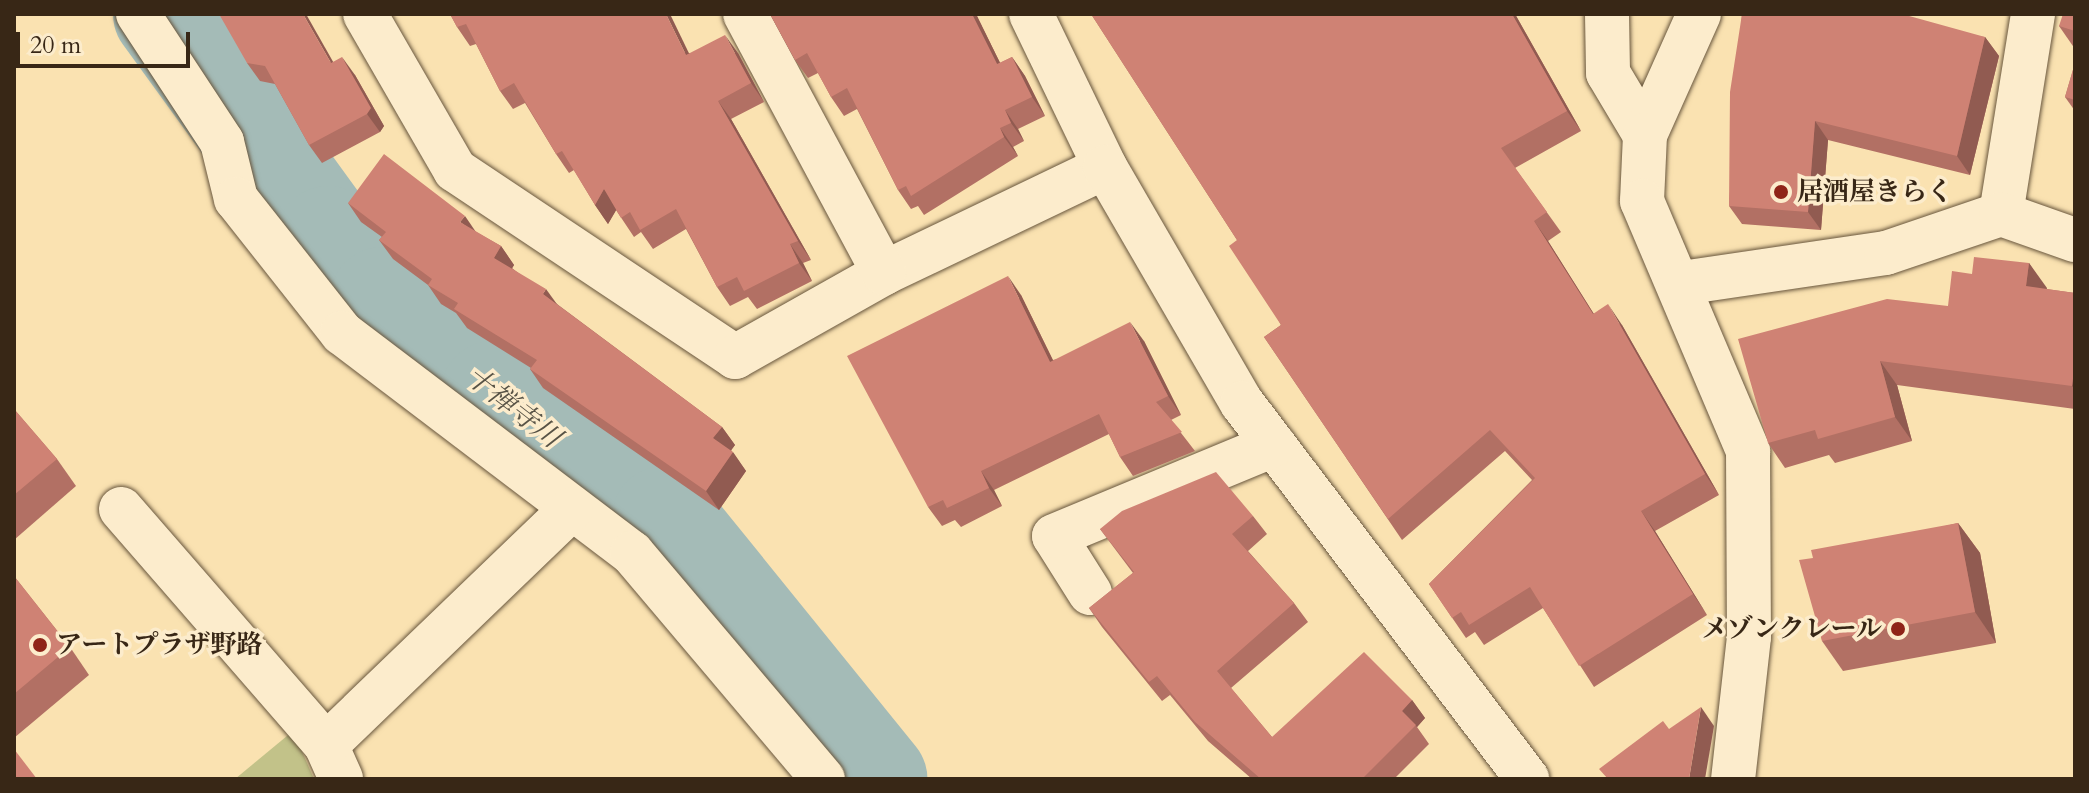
<!DOCTYPE html>
<meta charset="utf-8">
<style>
body{margin:0}
#map{position:relative;width:2089px;height:793px;overflow:hidden;background:#fae2b1;font-family:Cardo,"Noto Serif JP",serif}
div>[style]{position:absolute}
.green>*{inset:0;background:#c2c289}
.river>*{height:104px;margin:-52px;padding:0 52px;transform-origin:52px;border-radius:52px;background:#a4bbb7}
.roads{filter:drop-shadow(0 0 2px #68563d) drop-shadow(0 0 2px #68563d)}
.street>*{height:44px;margin:-22px;padding:0 22px;transform-origin:22px;border-radius:22px;background:#fceccc}
.wall>*{inset:0;background:#b27064}
.shaded-wall>*{inset:0;background:#915b51}
.building>*{inset:0;background:#cf8274}
.dots>*{width:22px;height:22px;translate:-50% -50%;box-sizing:border-box;border:4px solid #fceccc;border-radius:50%}
span{translate:-50% -50%;white-space:nowrap;text-align:center;line-height:1.15;-webkit-text-stroke:7px #fceccc;paint-order:stroke}
.poi-label{font-size:26px;color:#382716;font-weight:700}
.left{translate:0 -50%;text-align:left}
.right{translate:-100% -50%;text-align:right}
.water-label{font-size:28px;color:#585346;font-style:italic}
.frame{position:absolute;inset:0;border:16px solid #382716;pointer-events:none}
.scale{position:absolute;left:16px;top:32px;width:174px;height:36px;box-sizing:border-box;border:4px solid #382716;border-top:0;padding-left:10px;font-size:24px;line-height:28px;white-space:nowrap;color:#382716;-webkit-text-stroke:6px #fceccc;paint-order:stroke}
</style>
<div id="map">
<div class="green">
<i style="clip-path:polygon(293px 731px,314px 779px,235px 779px)"></i>
</div>
<div class="river">
<i style="left:165px;top:14px;width:277px;rotate:54deg"></i>
<i style="left:328px;top:238px;width:81px;rotate:48.5deg"></i>
<i style="left:382px;top:299px;width:145px;rotate:40.3deg"></i>
<i style="left:493px;top:393px;width:212px;rotate:36.2deg"></i>
<i style="left:664px;top:518px;width:336px;rotate:51deg"></i>
</div>
<div class="roads">
<div class="street">
<i style="left:138px;top:14px;width:153px;rotate:56.7deg"></i>
<i style="left:222px;top:142px;width:59px;rotate:76.2deg"></i>
<i style="left:236px;top:199px;width:171px;rotate:51.7deg"></i>
<i style="left:342px;top:333px;width:364px;rotate:37.2deg"></i>
<i style="left:632px;top:553px;width:296px;rotate:49.8deg"></i>
<i style="left:365px;top:14px;width:180px;rotate:60deg"></i>
<i style="left:455px;top:170px;width:337px;rotate:33.7deg"></i>
<i style="left:735px;top:357px;width:171px;rotate:-29.4deg"></i>
<i style="left:884px;top:273px;width:245px;rotate:-25.6deg"></i>
<i style="left:745px;top:14px;width:294px;rotate:61.8deg"></i>
<i style="left:1031px;top:14px;width:170px;rotate:64.2deg"></i>
<i style="left:1105px;top:167px;width:273px;rotate:59.9deg"></i>
<i style="left:1242px;top:403px;width:472px;rotate:52.8deg"></i>
<i style="left:1607px;top:14px;width:59px;rotate:89deg"></i>
<i style="left:1608px;top:73px;width:72px;rotate:59.2deg"></i>
<i style="left:1699px;top:14px;width:133px;rotate:114.1deg"></i>
<i style="left:1645px;top:135px;width:66px;rotate:92.6deg"></i>
<i style="left:1642px;top:201px;width:272px;rotate:67deg"></i>
<i style="left:1748px;top:451px;width:186px;rotate:89.7deg"></i>
<i style="left:1749px;top:637px;width:143px;rotate:96.4deg"></i>
<i style="left:2001px;top:214px;width:203px;rotate:-80.9deg"></i>
<i style="left:1682px;top:283px;width:206px;rotate:-8.4deg"></i>
<i style="left:1886px;top:253px;width:121px;rotate:-18.7deg"></i>
<i style="left:2001px;top:214px;width:78px;rotate:19.4deg"></i>
<i style="left:121px;top:509px;width:313px;rotate:49deg"></i>
<i style="left:326px;top:745px;width:37px;rotate:66deg"></i>
<i style="left:1090px;top:593px;width:67px;rotate:-122.3deg"></i>
<i style="left:1054px;top:536px;width:238px;rotate:-22.5deg"></i>
<i style="left:326px;top:745px;width:340px;rotate:-43.9deg"></i>
</div>
</div>
<div class="wall">
<i style="clip-path:polygon(450px 14px,689px 53px,738px 53px,764px 102px,731px 119px,811px 260px,803px 263px,812px 281px,757px 309px,748px 297px,730px 306px,717px 287px,686px 229px,653px 249px,641px 232px,634px 237px,616px 210px,608px 224px,595px 205px,574px 170px,569px 173px,556px 154px,525px 103px,513px 109px,500px 91px,476px 44px,470px 46px,457px 27px)"></i>
<i style="clip-path:polygon(770px 14px,976px 14px,1000px 63px,1012px 57px,1025px 76px,1045px 116px,1018px 129px,1024px 141px,1013px 147px,1018px 156px,924px 215px,918px 206px,911px 209px,898px 190px,857px 109px,844px 116px,831px 97px,818px 73px,808px 78px,795px 60px)"></i>
<i style="clip-path:polygon(1091px 14px,1515px 14px,1581px 131px,1515px 168px,1561px 232px,1548px 241px,1594px 314px,1622px 325px,1719px 495px,1655px 531px,1707px 615px,1594px 687px,1543px 608px,1484px 645px,1475px 632px,1466px 638px,1429px 584px,1532px 480px,1505px 451px,1402px 540px,1264px 337px,1281px 325px,1237px 240px)"></i>
<i style="clip-path:polygon(1742px 14px,1985px 37px,1999px 56px,1970px 175px,1828px 140px,1821px 230px,1742px 224px,1729px 206px)"></i>
<i style="clip-path:polygon(2075px 14px,2075px 49px,2059px 26px)"></i>
<i style="clip-path:polygon(333px 62px,355px 75px,384px 126px,380px 132px,322px 163px,309px 145px,275px 84px,260px 81px,247px 63px)"></i>
<i style="clip-path:polygon(2075px 63px,2075px 111px,2065px 97px)"></i>
<i style="clip-path:polygon(348px 203px,476px 232px,501px 246px,514px 265px,512px 268px,557px 304px,722px 427px,735px 445px,731px 450px,746px 471px,719px 510px,543px 388px,530px 369px,531px 368px,467px 328px,456px 313px,441px 304px,428px 285px,393px 259px,379px 240px,382px 237px,361px 222px)"></i>
<i style="clip-path:polygon(2029px 263px,2046px 289px,2075px 293px,2075px 409px,1897px 385px,1912px 441px,1835px 463px,1829px 455px,1785px 468px,1768px 443px,1948px 306px,1972px 274px)"></i>
<i style="clip-path:polygon(1021px 295px,1053px 360px,1144px 341px,1181px 415px,1171px 420px,1195px 451px,1133px 476px,1120px 457px,1109px 434px,994px 490px,1002px 506px,961px 527px,955px 520px,942px 526px,928px 507px)"></i>
<i style="clip-path:polygon(14px 409px,57px 459px,76px 486px,14px 540px)"></i>
<i style="clip-path:polygon(1253px 516px,1267px 534px,1248px 551px,1294px 603px,1308px 622px,1231px 688px,1272px 737px,1412px 700px,1425px 718px,1417px 727px,1429px 744px,1394px 779px,1252px 779px,1208px 741px,1170px 695px,1162px 701px,1102px 627px,1089px 608px,1133px 573px,1100px 529px)"></i>
<i style="clip-path:polygon(1958px 523px,1980px 553px,1996px 643px,1843px 671px,1822px 641px,1813px 558px)"></i>
<i style="clip-path:polygon(14px 576px,70px 647px,89px 675px,14px 738px)"></i>
</div>
<div class="shaded-wall">
<i style="clip-path:polygon(303px 14px,306px 14px,344px 81px,331px 63px)"></i>
<i style="clip-path:polygon(666px 14px,670px 14px,699px 74px,686px 55px)"></i>
<i style="clip-path:polygon(972px 14px,976px 14px,1010px 83px,997px 64px)"></i>
<i style="clip-path:polygon(1512px 14px,1515px 14px,1581px 131px,1567px 111px)"></i>
<i style="clip-path:polygon(725px 35px,738px 53px,764px 102px,751px 83px)"></i>
<i style="clip-path:polygon(1985px 37px,1999px 56px,1970px 175px,1957px 156px)"></i>
<i style="clip-path:polygon(342px 57px,355px 75px,384px 126px,380px 132px,367px 114px)"></i>
<i style="clip-path:polygon(1012px 57px,1025px 76px,1045px 116px,1032px 97px)"></i>
<i style="clip-path:polygon(718px 101px,731px 119px,811px 260px,798px 241px)"></i>
<i style="clip-path:polygon(1005px 110px,1018px 129px,1024px 141px,1011px 123px)"></i>
<i style="clip-path:polygon(1815px 121px,1828px 140px,1821px 230px,1808px 212px)"></i>
<i style="clip-path:polygon(1000px 128px,1013px 147px,1018px 156px,1004px 137px)"></i>
<i style="clip-path:polygon(604px 189px,618px 207px,608px 224px,595px 205px)"></i>
<i style="clip-path:polygon(465px 216px,478px 235px,460px 222px)"></i>
<i style="clip-path:polygon(1534px 221px,1548px 241px,1607px 335px,1593px 314px)"></i>
<i style="clip-path:polygon(790px 244px,803px 263px,812px 281px,799px 263px)"></i>
<i style="clip-path:polygon(501px 246px,514px 265px,507px 277px,494px 258px)"></i>
<i style="clip-path:polygon(2029px 263px,2047px 288px,2043px 311px,2026px 286px)"></i>
<i style="clip-path:polygon(1008px 276px,1021px 295px,1063px 381px,1050px 362px)"></i>
<i style="clip-path:polygon(546px 289px,559px 307px,543px 294px)"></i>
<i style="clip-path:polygon(1608px 304px,1622px 325px,1719px 495px,1705px 474px)"></i>
<i style="clip-path:polygon(1130px 322px,1144px 341px,1181px 415px,1168px 396px)"></i>
<i style="clip-path:polygon(1880px 361px,1897px 385px,1912px 441px,1895px 417px)"></i>
<i style="clip-path:polygon(2075px 363px,2075px 390px,2072px 386px)"></i>
<i style="clip-path:polygon(722px 427px,735px 445px,727px 456px,713px 438px)"></i>
<i style="clip-path:polygon(733px 452px,746px 471px,719px 510px,706px 491px)"></i>
<i style="clip-path:polygon(981px 471px,994px 490px,1002px 506px,989px 488px)"></i>
<i style="clip-path:polygon(1641px 511px,1655px 531px,1707px 615px,1693px 594px)"></i>
<i style="clip-path:polygon(1958px 523px,1980px 553px,1996px 643px,1975px 612px)"></i>
<i style="clip-path:polygon(1412px 700px,1425px 718px,1417px 727px,1402px 711px)"></i>
<i style="clip-path:polygon(1701px 707px,1714px 726px,1705px 779px,1689px 779px)"></i>
</div>
<div class="building">
<i style="clip-path:polygon(219px 14px,303px 14px,331px 63px,342px 57px,371px 108px,367px 114px,309px 145px,265px 66px,247px 63px)"></i>
<i style="clip-path:polygon(450px 14px,666px 14px,686px 55px,725px 35px,751px 83px,718px 101px,798px 241px,790px 244px,799px 263px,744px 291px,737px 277px,717px 287px,676px 209px,640px 230px,630px 212px,621px 218px,604px 189px,595px 205px,562px 151px,556px 154px,514px 83px,500px 91px,466px 24px,457px 27px)"></i>
<i style="clip-path:polygon(770px 14px,972px 14px,997px 64px,1012px 57px,1032px 97px,1005px 110px,1011px 123px,1000px 128px,1004px 137px,911px 196px,906px 186px,898px 190px,847px 88px,831px 97px,807px 53px,795px 60px)"></i>
<i style="clip-path:polygon(1091px 14px,1512px 14px,1567px 111px,1501px 148px,1547px 212px,1534px 221px,1593px 314px,1608px 304px,1705px 474px,1641px 511px,1693px 594px,1579px 666px,1530px 587px,1469px 625px,1461px 612px,1452px 618px,1429px 584px,1535px 478px,1490px 430px,1388px 519px,1264px 337px,1281px 325px,1229px 246px,1237px 240px)"></i>
<i style="clip-path:polygon(1742px 14px,1902px 14px,1985px 37px,1957px 156px,1815px 121px,1808px 212px,1729px 206px,1730px 92px)"></i>
<i style="clip-path:polygon(2063px 14px,2075px 14px,2075px 31px,2059px 26px)"></i>
<i style="clip-path:polygon(2075px 63px,2075px 100px,2065px 97px)"></i>
<i style="clip-path:polygon(384px 154px,465px 216px,460px 222px,501px 246px,494px 258px,546px 289px,543px 294px,722px 427px,713px 438px,733px 452px,706px 491px,530px 369px,537px 360px,454px 309px,458px 303px,428px 285px,432px 279px,379px 240px,386px 232px,348px 203px)"></i>
<i style="clip-path:polygon(1974px 257px,2029px 263px,2026px 286px,2075px 293px,2075px 363px,2072px 386px,1880px 361px,1895px 417px,1818px 439px,1815px 430px,1768px 443px,1738px 339px,1887px 299px,1948px 306px,1952px 271px,1972px 274px)"></i>
<i style="clip-path:polygon(1008px 276px,1050px 362px,1130px 322px,1168px 396px,1156px 402px,1182px 432px,1120px 457px,1099px 414px,981px 471px,989px 488px,947px 508px,943px 500px,928px 507px,847px 356px)"></i>
<i style="clip-path:polygon(14px 409px,57px 459px,14px 495px)"></i>
<i style="clip-path:polygon(1216px 472px,1253px 516px,1232px 534px,1294px 603px,1217px 671px,1272px 737px,1364px 652px,1412px 700px,1402px 711px,1416px 725px,1362px 779px,1261px 779px,1195px 722px,1157px 676px,1149px 682px,1089px 608px,1134px 572px,1100px 529px,1122px 511px)"></i>
<i style="clip-path:polygon(1958px 523px,1975px 612px,1822px 641px,1799px 560px,1813px 558px,1811px 550px)"></i>
<i style="clip-path:polygon(14px 576px,70px 647px,14px 694px)"></i>
<i style="clip-path:polygon(1701px 707px,1689px 779px,1608px 779px,1599px 769px,1663px 721px,1669px 729px)"></i>
<i style="clip-path:polygon(14px 749px,37px 779px,14px 779px)"></i>
</div>
<div class="dots">
<i style="left:1781px;top:192px;background:#8f2418"></i>
<i style="left:1898px;top:629px;background:#8f2418"></i>
<i style="left:40px;top:645px;background:#8f2418"></i>
</div>
<div class="poi-label">
<span class="left" style="left:1797px;top:192px">居酒屋きらく</span>
<span class="right" style="left:1882px;top:629px">メゾンクレール</span>
<span class="left" style="left:56px;top:645px">アートプラザ野路</span>
</div>
<div class="water-label">
<span style="left:513px;top:407px;rotate:38deg">十禅寺川</span>
</div>
<div class="frame"></div>
<div class="scale">20 m</div>
</div>
